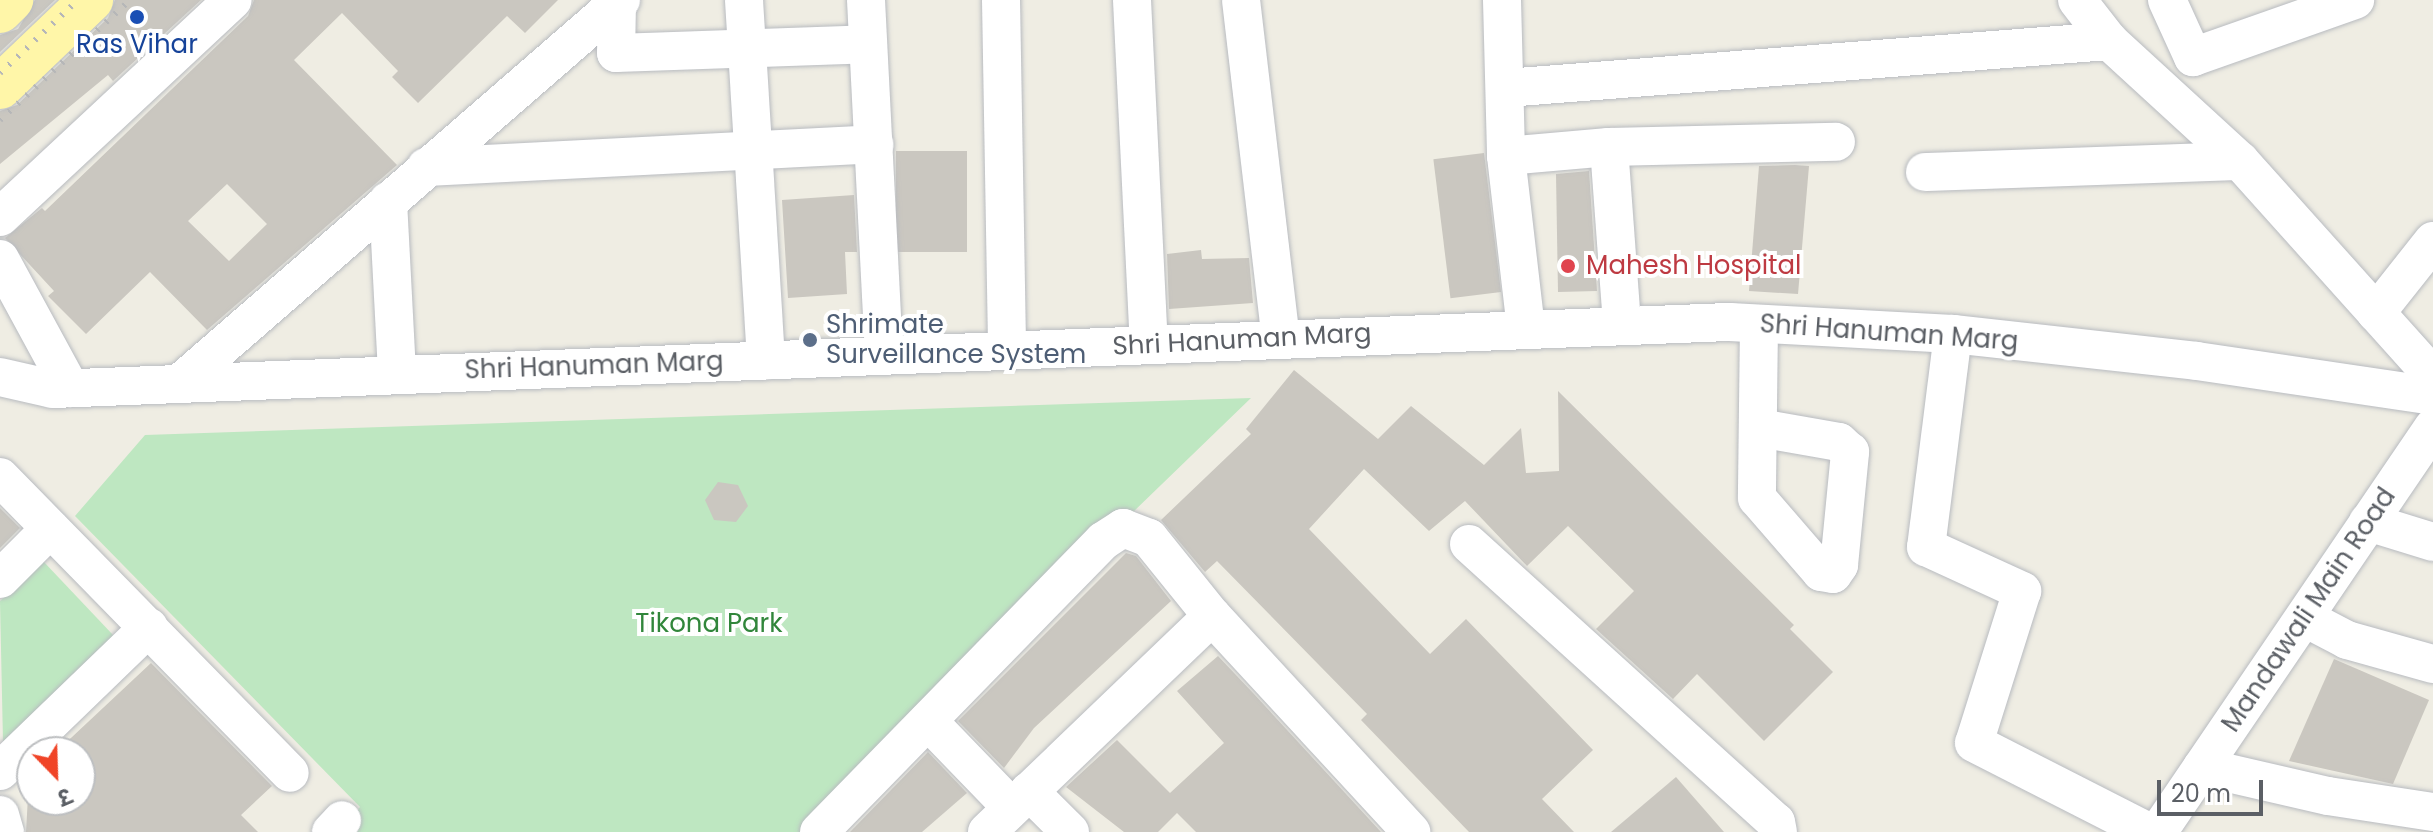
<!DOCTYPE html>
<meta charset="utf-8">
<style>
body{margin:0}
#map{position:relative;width:2433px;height:832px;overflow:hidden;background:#efede3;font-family:Poppins,"Noto Sans Devanagari",sans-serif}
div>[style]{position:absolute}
.green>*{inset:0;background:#bee7c1}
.building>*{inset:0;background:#cac7c0;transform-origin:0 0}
.roads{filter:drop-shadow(0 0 2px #b8bbc0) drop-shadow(0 0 2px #b8bbc0)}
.minor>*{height:38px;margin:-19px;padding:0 19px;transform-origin:19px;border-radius:19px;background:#fff}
.major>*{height:44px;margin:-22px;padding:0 22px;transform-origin:22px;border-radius:22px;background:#fff6a8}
.rail>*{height:6px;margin-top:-3px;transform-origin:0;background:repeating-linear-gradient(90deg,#b6b7b8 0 2px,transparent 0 12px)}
.dots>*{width:22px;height:22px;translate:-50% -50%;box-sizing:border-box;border:4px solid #fff;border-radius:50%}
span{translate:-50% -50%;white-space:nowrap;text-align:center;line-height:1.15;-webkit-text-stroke:8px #fff;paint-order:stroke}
.transit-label{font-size:26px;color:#164399}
.health-label{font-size:26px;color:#be3a42}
.left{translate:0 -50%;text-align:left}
.service-label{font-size:26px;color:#4e5e75}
.street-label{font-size:26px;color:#5b5f65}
.park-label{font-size:26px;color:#31863b}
.north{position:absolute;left:16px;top:736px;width:80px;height:80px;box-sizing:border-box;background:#fff;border:2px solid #bdbfc1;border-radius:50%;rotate:157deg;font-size:22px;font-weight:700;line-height:32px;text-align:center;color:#5b5f65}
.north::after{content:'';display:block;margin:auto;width:28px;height:36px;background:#f04427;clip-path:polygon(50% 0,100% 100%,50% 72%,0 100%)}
.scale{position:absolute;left:2157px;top:780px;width:106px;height:36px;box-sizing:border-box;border:4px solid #5b5f65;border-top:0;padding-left:10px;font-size:24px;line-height:28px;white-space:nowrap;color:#5b5f65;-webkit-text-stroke:6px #fff;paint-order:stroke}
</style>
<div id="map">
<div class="green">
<i style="clip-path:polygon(1251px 398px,802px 832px,337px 832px,360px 807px,75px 516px,145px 435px)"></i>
<i style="clip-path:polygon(43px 561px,114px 636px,3px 742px,0 601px)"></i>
</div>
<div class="building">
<i style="clip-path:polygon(35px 0,55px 0,0 52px,0 35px,18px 29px)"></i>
<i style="clip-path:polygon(115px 0,201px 0,113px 81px,108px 75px,0 164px,0 111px,17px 105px,108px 18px)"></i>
<i style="clip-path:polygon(evenodd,254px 0,558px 0,525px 33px,507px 16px,418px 103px,392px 77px,398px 71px,342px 13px,294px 60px,397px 165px,207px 330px,150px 272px,86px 334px,48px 296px,54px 291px,5px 238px,42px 208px,45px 211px,248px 16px,254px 0,227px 184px,267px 224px,229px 261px,188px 221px,227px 184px)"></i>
<i style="left:896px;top:151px;width:71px;height:101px"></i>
<i style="left:1484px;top:153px;width:140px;height:51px;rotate:83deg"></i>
<i style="clip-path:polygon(1795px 165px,1809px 166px,1798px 294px,1749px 291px,1759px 166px)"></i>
<i style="clip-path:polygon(1589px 171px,1597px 291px,1558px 292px,1556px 174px)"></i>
<i style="clip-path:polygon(854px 195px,857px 252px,845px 252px,847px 294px,788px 298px,782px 200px)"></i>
<i style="clip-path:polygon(1201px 250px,1202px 259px,1249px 258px,1253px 303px,1169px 309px,1167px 254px)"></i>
<i style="clip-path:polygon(1294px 370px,1378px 439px,1411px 406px,1484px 465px,1521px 428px,1526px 473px,1559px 471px,1558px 391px,1794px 625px,1790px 629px,1833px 672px,1764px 741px,1697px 674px,1673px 699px,1596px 629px,1634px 591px,1568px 526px,1527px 566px,1465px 501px,1429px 531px,1364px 469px,1309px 529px,1430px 654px,1466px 619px,1593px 750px,1542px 799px,1574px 832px,1469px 832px,1361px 720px,1367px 714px,1217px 561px,1205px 572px,1161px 520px,1251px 434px,1246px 429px)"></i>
<i style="clip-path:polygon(718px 482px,738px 485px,748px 506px,736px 522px,714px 520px,705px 500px)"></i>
<i style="clip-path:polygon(0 508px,20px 528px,0 548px)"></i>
<i style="clip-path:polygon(1126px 553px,1136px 556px,1171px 601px,1034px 728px,1004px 768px,958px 721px)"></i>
<i style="clip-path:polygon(1218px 656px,1254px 694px,1381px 832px,1196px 832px,1177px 813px,1158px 832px,1124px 832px,1066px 787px,1117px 740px,1170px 793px,1224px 743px,1177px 691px)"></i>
<i style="clip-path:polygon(2334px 659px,2429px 700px,2393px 784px,2289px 761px)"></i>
<i style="clip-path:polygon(151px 663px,272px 786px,241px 815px,258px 832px,26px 832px,29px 778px,32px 800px,80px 800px,80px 752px,56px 752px)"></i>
<i style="clip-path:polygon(928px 752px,967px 793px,922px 832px,850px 832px)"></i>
<i style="clip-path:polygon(1676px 777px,1724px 832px,1611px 832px)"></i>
</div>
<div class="roads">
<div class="minor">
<i style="left:744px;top:0;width:361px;rotate:86.5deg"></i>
<i style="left:866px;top:0;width:355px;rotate:87.1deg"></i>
<i style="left:1001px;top:0;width:351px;rotate:89deg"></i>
<i style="left:1132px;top:0;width:344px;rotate:87.2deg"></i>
<i style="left:1241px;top:0;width:341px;rotate:83.3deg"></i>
<i style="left:1502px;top:0;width:156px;rotate:88.5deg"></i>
<i style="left:1506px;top:156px;width:174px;rotate:83.4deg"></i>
<i style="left:2077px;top:0;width:52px;rotate:52deg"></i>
<i style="left:2109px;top:41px;width:178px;rotate:42.5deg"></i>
<i style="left:2240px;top:161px;width:289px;rotate:48.1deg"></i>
<i style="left:2167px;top:0;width:63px;rotate:65.5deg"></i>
<i style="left:2193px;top:57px;width:172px;rotate:-19.4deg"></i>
<i style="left:617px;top:3px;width:50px;rotate:91.1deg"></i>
<i style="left:616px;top:53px;width:252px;rotate:-2deg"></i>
<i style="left:1506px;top:88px;width:605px;rotate:-4.46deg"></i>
<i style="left:1609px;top:147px;width:178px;rotate:85.8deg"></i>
<i style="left:1506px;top:156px;width:103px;rotate:-5deg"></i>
<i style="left:1609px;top:147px;width:227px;rotate:-1.3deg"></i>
<i style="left:426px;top:167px;width:449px;rotate:-2.9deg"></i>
<i style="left:1925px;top:172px;width:315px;rotate:-2deg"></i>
<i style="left:388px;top:201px;width:173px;rotate:87deg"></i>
<i style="left:0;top:217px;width:318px;rotate:-43deg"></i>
<i style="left:0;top:259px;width:147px;rotate:61.5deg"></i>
<i style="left:2376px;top:313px;width:92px;rotate:-51.6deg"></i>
<i style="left:1759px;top:324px;width:174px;rotate:90.7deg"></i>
<i style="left:1757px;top:498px;width:98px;rotate:49.1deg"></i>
<i style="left:1821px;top:572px;width:12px;rotate:9deg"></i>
<i style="left:1833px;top:574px;width:11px;rotate:-56deg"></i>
<i style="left:1839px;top:565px;width:114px;rotate:-84.4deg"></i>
<i style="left:1850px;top:452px;width:15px;rotate:-138deg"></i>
<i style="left:1839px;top:442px;width:81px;rotate:-170.1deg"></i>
<i style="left:1953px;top:334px;width:215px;rotate:97.2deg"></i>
<i style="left:1926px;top:547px;width:106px;rotate:24.6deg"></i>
<i style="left:2022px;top:591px;width:159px;rotate:107.5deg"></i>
<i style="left:1974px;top:743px;width:196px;rotate:27deg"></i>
<i style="left:0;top:377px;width:54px;rotate:12.8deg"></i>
<i style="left:53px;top:389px;width:1678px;rotate:-2.29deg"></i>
<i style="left:1730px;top:322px;width:223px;rotate:3.1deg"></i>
<i style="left:1953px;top:334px;width:245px;rotate:6.3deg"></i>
<i style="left:2197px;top:361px;width:239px;rotate:8.4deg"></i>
<i style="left:180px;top:383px;width:584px;rotate:-40.97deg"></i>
<i style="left:0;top:477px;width:414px;rotate:45.6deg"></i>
<i style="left:2368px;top:522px;width:68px;rotate:17.1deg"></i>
<i style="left:1469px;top:544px;width:414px;rotate:42.2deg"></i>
<i style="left:1776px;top:822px;width:10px;rotate:79deg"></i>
<i style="left:0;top:579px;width:71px;rotate:-45deg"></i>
<i style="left:2305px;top:618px;width:47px;rotate:27.6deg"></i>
<i style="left:2347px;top:640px;width:89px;rotate:15.6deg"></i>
<i style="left:928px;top:721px;width:118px;rotate:46deg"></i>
<i style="left:2202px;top:767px;width:129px;rotate:13deg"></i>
<i style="left:2328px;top:796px;width:106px;rotate:8.7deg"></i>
<i style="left:0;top:771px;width:207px;rotate:-44deg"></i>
<i style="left:1029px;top:791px;width:58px;rotate:45deg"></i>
<i style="left:0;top:815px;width:18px;rotate:74deg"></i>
<i style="left:331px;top:832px;width:16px;rotate:-47deg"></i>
<i style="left:819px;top:832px;width:407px;rotate:-45.7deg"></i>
<i style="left:1103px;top:541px;width:24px;rotate:-33deg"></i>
<i style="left:1123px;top:528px;width:28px;rotate:21deg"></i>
<i style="left:1149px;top:538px;width:100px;rotate:51.1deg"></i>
<i style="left:1212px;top:616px;width:294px;rotate:47.3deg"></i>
<i style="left:987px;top:832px;width:312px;rotate:-43.8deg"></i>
<i style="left:2158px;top:832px;width:489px;rotate:-55.8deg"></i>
</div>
<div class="major">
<i style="left:0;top:11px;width:16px;rotate:-45deg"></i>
<i style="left:0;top:87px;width:126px;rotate:-43.7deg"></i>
</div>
</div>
<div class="rail">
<i style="left:0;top:73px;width:107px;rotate:-43.1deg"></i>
<i style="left:0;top:120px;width:177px;rotate:-42.7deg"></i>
</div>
<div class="dots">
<i style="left:137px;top:17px;background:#1a4fb4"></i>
<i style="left:1568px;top:266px;background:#e0444e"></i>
<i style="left:810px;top:340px;background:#5c6f8a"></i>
</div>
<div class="transit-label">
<span style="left:137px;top:45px">Ras Vihar</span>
</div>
<div class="health-label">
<span class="left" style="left:1586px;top:266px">Mahesh Hospital</span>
</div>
<div class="service-label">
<span class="left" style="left:826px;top:340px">Shrimate<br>Surveillance System</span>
</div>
<div class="street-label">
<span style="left:1889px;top:333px;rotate:4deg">Shri Hanuman Marg</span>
<span style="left:1242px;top:340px;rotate:-3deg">Shri Hanuman Marg</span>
<span style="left:594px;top:366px;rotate:-2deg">Shri Hanuman Marg</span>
<span style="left:2309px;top:610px;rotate:-56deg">Mandawali Main Road</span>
</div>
<div class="park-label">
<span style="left:709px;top:624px">Tikona Park</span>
</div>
<div class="north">उ</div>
<div class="scale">20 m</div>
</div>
